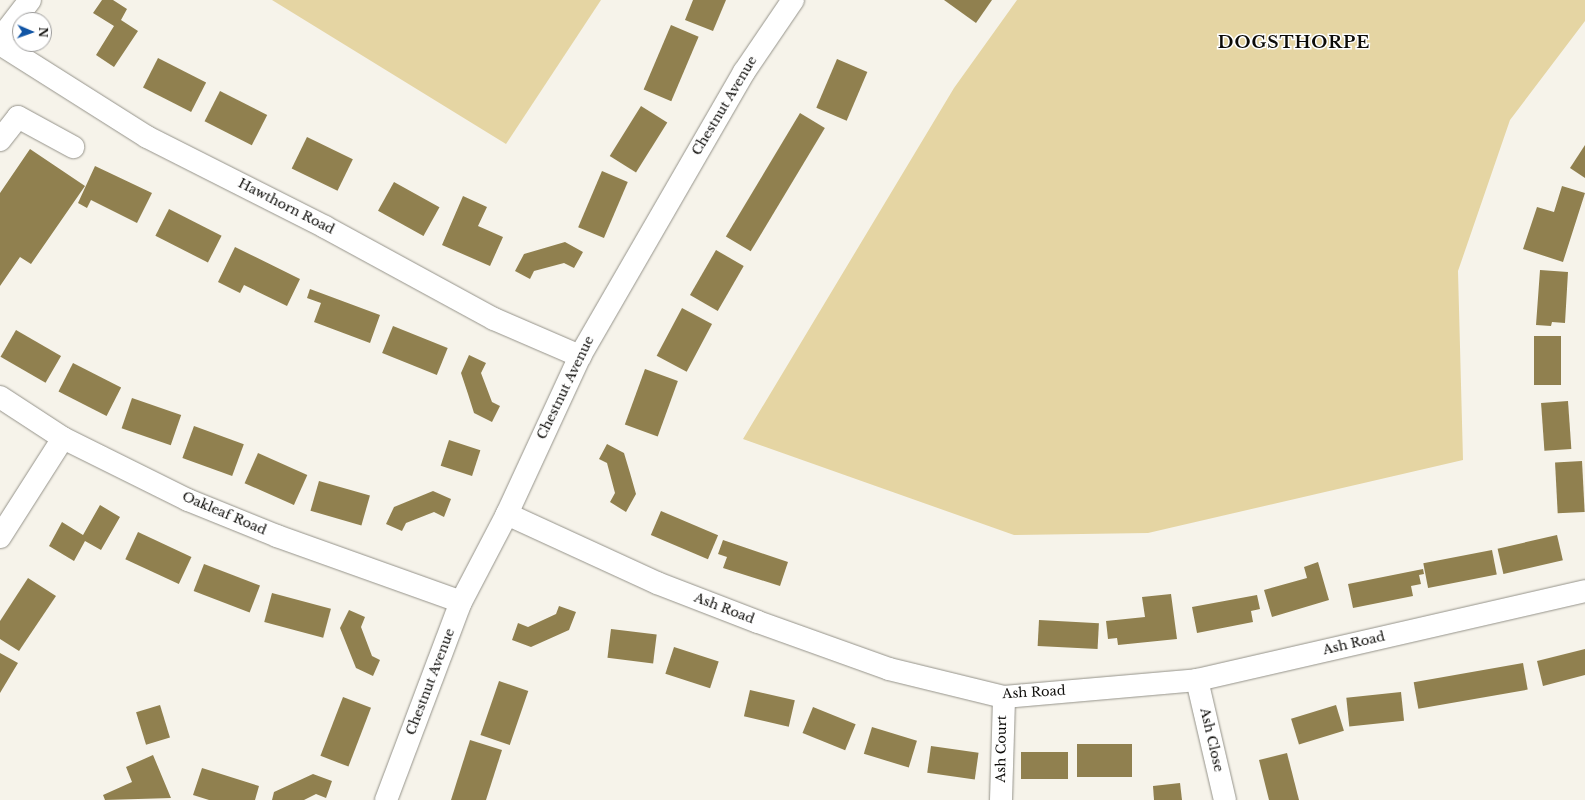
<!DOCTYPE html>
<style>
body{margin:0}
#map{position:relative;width:1585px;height:800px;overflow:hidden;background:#f6f3ea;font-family:"Libre Baskerville",serif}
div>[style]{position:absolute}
.green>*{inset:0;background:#e5d5a3}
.building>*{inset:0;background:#90804f;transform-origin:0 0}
.roads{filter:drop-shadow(0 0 1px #95938a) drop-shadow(0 0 1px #95938a)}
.minor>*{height:22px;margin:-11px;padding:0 11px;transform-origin:11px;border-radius:11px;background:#fff}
span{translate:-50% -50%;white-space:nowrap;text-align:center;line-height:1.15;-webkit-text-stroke:3px #fff;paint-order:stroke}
.street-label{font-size:13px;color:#0c0b08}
.district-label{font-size:17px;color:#0c0b08;font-weight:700;letter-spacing:1px}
.north{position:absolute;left:12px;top:12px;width:40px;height:40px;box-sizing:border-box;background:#fff;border:1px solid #9e9d9c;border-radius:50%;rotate:92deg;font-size:11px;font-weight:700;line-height:16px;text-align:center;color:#0c0b08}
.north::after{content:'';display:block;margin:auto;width:14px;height:18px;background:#1155a5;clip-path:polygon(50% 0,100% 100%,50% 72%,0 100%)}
</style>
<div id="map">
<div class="green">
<i style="clip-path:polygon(272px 0,601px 0,506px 144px)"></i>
<i style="clip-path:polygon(1017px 0,1585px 0,1585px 21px,1510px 120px,1458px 271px,1463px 460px,1148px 533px,1014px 535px,743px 439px,954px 88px)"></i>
</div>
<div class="building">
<i style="clip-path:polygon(102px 0,113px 0,127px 9px,121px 20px,138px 31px,114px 67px,96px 55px,114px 26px,93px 13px)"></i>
<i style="clip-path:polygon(693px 0,726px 0,713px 31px,685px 20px)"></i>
<i style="clip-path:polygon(944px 0,992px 0,976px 23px)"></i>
<i style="left:671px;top:25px;width:30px;height:70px;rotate:23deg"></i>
<i style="left:158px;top:58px;width:54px;height:33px;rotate:27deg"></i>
<i style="left:837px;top:59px;width:33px;height:53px;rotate:23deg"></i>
<i style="left:220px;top:91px;width:53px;height:34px;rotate:27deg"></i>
<i style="left:641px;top:106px;width:31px;height:59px;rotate:32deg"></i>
<i style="left:800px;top:113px;width:29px;height:144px;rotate:31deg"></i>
<i style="left:307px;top:137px;width:51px;height:35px;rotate:26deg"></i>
<i style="clip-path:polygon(1585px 145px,1585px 178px,1570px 168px)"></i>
<i style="clip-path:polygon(30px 149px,85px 186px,31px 264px,20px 257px,0 286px,0 193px)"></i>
<i style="clip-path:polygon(95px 166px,152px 193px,137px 223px,91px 200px,87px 208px,78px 203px)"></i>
<i style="left:602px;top:171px;width:28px;height:61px;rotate:23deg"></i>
<i style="left:394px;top:182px;width:52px;height:33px;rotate:29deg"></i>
<i style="clip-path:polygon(1562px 186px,1585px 193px,1563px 262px,1523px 249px,1537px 207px,1554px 212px)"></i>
<i style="clip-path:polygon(463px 196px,487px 207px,478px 226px,503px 237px,490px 266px,442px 245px)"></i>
<i style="left:169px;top:209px;width:59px;height:30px;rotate:27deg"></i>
<i style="clip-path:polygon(565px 242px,583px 252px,574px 268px,564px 263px,534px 271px,530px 279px,515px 271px,524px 254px)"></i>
<i style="clip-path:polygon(235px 247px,300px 279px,287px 306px,244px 285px,240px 293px,218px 282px)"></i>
<i style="left:716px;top:250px;width:32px;height:52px;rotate:30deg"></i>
<i style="clip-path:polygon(1540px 270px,1568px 272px,1565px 323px,1552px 322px,1551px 326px,1536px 325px)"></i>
<i style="clip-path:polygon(310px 289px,380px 315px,370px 343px,314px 322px,321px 303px,307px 298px)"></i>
<i style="left:682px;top:308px;width:34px;height:54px;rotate:28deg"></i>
<i style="left:393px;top:326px;width:59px;height:29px;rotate:22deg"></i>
<i style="left:16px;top:330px;width:52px;height:31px;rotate:30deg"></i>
<i style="left:1534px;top:336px;width:27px;height:49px"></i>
<i style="clip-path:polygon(469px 355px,486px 363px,481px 373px,492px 402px,500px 406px,492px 422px,474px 413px,468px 394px,461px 373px)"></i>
<i style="left:73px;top:363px;width:54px;height:32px;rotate:27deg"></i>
<i style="left:645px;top:369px;width:35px;height:59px;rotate:20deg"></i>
<i style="left:132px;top:398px;width:52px;height:32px;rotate:19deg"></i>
<i style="left:1568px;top:401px;width:48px;height:27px;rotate:86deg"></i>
<i style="left:194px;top:426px;width:53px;height:34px;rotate:20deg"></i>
<i style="left:449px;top:440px;width:33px;height:27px;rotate:18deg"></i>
<i style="clip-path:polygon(607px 444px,624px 453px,630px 473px,636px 494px,626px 512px,610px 502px,615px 493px,607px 463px,599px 459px)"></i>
<i style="left:258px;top:453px;width:54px;height:33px;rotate:24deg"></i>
<i style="left:1582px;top:461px;width:51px;height:27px;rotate:87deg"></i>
<i style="left:319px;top:481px;width:53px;height:31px;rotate:16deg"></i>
<i style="clip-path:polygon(433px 491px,451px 499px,444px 517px,434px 512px,406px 523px,402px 531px,386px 524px,394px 507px)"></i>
<i style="clip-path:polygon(100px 505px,120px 517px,101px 550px,85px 541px,74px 561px,49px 546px,62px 522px,83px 535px)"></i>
<i style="left:661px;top:511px;width:62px;height:26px;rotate:23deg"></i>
<i style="left:138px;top:532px;width:59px;height:30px;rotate:25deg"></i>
<i style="left:1557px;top:535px;width:26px;height:61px;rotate:77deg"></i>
<i style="clip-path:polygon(723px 540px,788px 562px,780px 586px,723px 568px,727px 557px,718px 554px)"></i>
<i style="left:1492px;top:550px;width:25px;height:70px;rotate:79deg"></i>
<i style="clip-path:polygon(1318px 562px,1329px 600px,1272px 617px,1264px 590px,1307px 578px,1304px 567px)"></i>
<i style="left:204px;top:564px;width:60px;height:29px;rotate:21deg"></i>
<i style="clip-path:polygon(1423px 569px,1424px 574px,1419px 575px,1421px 584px,1411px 586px,1413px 596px,1353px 608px,1348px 584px)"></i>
<i style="clip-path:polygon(28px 578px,56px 596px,19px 651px,0 639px,0 621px)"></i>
<i style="left:272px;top:593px;width:61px;height:30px;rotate:15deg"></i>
<i style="clip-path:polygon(1171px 594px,1177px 639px,1118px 645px,1117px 638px,1108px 639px,1106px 621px,1145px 617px,1142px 597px)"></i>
<i style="clip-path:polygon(1257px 595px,1260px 609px,1251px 611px,1253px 622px,1197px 633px,1192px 607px)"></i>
<i style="clip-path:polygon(559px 606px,576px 612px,569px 630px,531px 647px,512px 640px,518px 623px,528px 627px,556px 614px)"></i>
<i style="clip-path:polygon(349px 610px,365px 617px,361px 627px,372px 656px,380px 660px,373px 676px,356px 668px,340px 628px)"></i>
<i style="left:1039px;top:620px;width:60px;height:26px;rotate:3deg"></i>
<i style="left:611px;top:629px;width:46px;height:29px;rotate:7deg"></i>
<i style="left:674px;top:647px;width:47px;height:28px;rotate:18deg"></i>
<i style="clip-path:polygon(1585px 649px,1585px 675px,1543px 686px,1537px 661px)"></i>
<i style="clip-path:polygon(0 653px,18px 663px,0 693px)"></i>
<i style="left:1523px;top:663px;width:27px;height:111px;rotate:80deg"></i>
<i style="left:499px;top:681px;width:31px;height:57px;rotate:19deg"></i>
<i style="left:750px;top:690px;width:46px;height:27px;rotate:13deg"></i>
<i style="left:1401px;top:692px;width:29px;height:55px;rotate:84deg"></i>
<i style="left:343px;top:697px;width:30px;height:63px;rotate:21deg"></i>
<i style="left:160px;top:705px;width:34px;height:25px;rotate:73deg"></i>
<i style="left:1336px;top:705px;width:27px;height:47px;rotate:73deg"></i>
<i style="left:813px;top:707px;width:46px;height:28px;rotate:22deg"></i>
<i style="left:872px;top:727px;width:47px;height:28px;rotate:17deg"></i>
<i style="clip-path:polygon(470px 740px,502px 750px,486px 800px,451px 800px)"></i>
<i style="left:1077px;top:744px;width:55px;height:33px"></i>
<i style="left:931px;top:746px;width:48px;height:27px;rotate:8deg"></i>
<i style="left:1021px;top:752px;width:47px;height:27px"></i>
<i style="clip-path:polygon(1287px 753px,1299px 800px,1269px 800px,1259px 760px)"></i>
<i style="clip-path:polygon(153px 755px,171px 798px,105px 800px,103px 795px,132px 782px,126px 767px)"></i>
<i style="clip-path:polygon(202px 768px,259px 786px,255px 800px,209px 800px,193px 795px)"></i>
<i style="clip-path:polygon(313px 774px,332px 781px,326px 798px,316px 794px,304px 800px,272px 800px,274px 792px)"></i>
<i style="clip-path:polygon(1180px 783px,1182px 800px,1154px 800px,1153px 786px)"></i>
</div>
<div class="roads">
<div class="minor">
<i style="left:0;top:39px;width:49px;rotate:-52.4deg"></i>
<i style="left:0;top:44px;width:174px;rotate:32.3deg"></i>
<i style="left:147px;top:137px;width:199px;rotate:26.8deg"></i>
<i style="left:325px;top:227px;width:192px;rotate:28.6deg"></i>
<i style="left:494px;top:319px;width:94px;rotate:23.3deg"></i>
<i style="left:0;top:140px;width:29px;rotate:-52deg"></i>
<i style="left:18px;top:117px;width:63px;rotate:28.6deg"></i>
<i style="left:0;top:397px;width:75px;rotate:33.1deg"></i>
<i style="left:63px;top:438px;width:140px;rotate:26.4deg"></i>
<i style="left:188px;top:500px;width:96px;rotate:22deg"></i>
<i style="left:277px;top:536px;width:195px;rotate:19.7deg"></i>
<i style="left:507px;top:514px;width:165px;rotate:24.7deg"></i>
<i style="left:657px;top:583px;width:108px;rotate:21.1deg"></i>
<i style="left:758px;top:622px;width:139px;rotate:19.7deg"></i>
<i style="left:889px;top:669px;width:118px;rotate:13.7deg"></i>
<i style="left:1004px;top:697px;width:194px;rotate:-5deg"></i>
<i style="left:1197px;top:680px;width:398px;rotate:-12.9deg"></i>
<i style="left:0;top:537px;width:117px;rotate:-57.5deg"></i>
<i style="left:1197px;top:680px;width:123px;rotate:76.9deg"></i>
<i style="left:386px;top:800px;width:212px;rotate:-69.3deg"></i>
<i style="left:461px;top:602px;width:99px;rotate:-62.4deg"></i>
<i style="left:507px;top:514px;width:174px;rotate:-65.2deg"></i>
<i style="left:580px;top:356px;width:328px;rotate:-60deg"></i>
<i style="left:744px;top:72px;width:87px;rotate:-55.8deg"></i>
<i style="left:1001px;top:800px;width:103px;rotate:-88.3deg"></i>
</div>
</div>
<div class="street-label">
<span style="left:725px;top:106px;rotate:-59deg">Chestnut Avenue</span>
<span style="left:286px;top:207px;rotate:27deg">Hawthorn Road</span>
<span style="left:566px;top:388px;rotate:-64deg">Chestnut Avenue</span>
<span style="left:224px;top:514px;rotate:23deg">Oakleaf Road</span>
<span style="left:724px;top:609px;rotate:21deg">Ash Road</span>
<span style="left:1354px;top:644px;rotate:-13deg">Ash Road</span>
<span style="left:431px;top:682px;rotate:-69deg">Chestnut Avenue</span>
<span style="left:1034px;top:693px;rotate:-3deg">Ash Road</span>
<span style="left:1211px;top:740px;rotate:77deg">Ash Close</span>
<span style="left:1002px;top:749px;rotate:-89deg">Ash Court</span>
</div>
<div class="district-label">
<span style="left:1294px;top:43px">DOGSTHORPE</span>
</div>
<div class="north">N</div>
</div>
